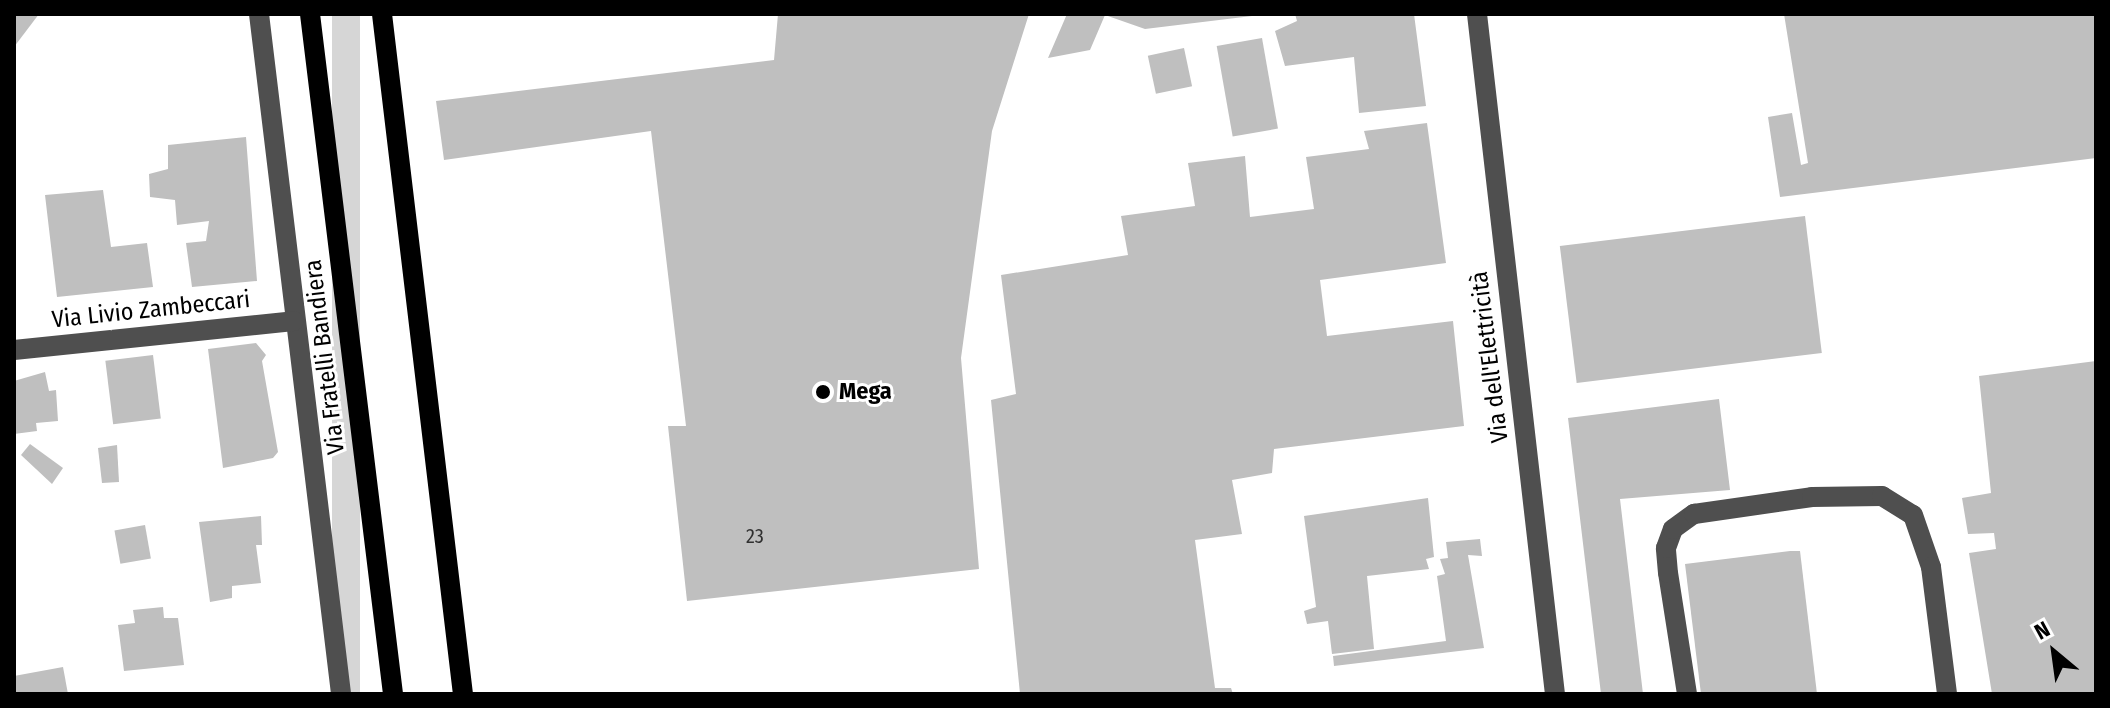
<!DOCTYPE html>
<meta charset="utf-8">
<style>
body{margin:0}
#map{position:relative;width:2110px;height:708px;overflow:hidden;background:#fff;font-family:"Fira Sans Condensed",sans-serif}
div>[style]{position:absolute}
.green>*{inset:0;background:#d6d6d6;transform-origin:0 0}
.building>*{inset:0;background:#bfbfbf;transform-origin:0 0}
.minor>*{height:20px;margin:-10px;padding:0 10px;transform-origin:10px;border-radius:10px;background:#4f4f4f}
.major>*{height:20px;margin:-10px;padding:0 10px;transform-origin:10px;border-radius:10px;background:#000}
.dots>*{width:22px;height:22px;translate:-50% -50%;box-sizing:border-box;border:4px solid #fff;border-radius:50%}
span{translate:-50% -50%;white-space:nowrap;text-align:center;line-height:1.15;-webkit-text-stroke:6px #fff;paint-order:stroke}
.number-label{font-size:20px;color:#303030}
.number-label span{-webkit-text-stroke-width:0}
.street-label{font-size:24px;color:#000}
.poi-label{font-size:24px;color:#000;font-weight:700}
.left{translate:0 -50%;text-align:left}
.frame{position:absolute;inset:0;border:16px solid #000;pointer-events:none}
.north{position:absolute;left:2014px;top:612px;width:80px;height:80px;-webkit-text-stroke:6px #fff;paint-order:stroke;rotate:331deg;font-size:22px;font-weight:700;line-height:32px;text-align:center;color:#000}
.north::after{content:'';display:block;margin:auto;width:28px;height:36px;background:#000;clip-path:polygon(50% 0,100% 100%,50% 72%,0 100%)}
</style>
<div id="map">
<div class="green">
<i style="left:332px;top:14px;width:28px;height:685px"></i>
</div>
<div class="building">
<i style="clip-path:polygon(14px 14px,39px 14px,14px 47px)"></i>
<i style="clip-path:polygon(778px 14px,1029px 14px,992px 131px,961px 358px,979px 569px,687px 601px,668px 426px,686px 426px,651px 131px,444px 160px,436px 101px,774px 60px)"></i>
<i style="clip-path:polygon(1067px 14px,1252px 14px,1252px 16px,1145px 29px,1105px 15px,1090px 50px,1048px 58px)"></i>
<i style="clip-path:polygon(1295px 14px,1414px 14px,1426px 106px,1359px 113px,1354px 57px,1285px 66px,1275px 31px,1297px 21px)"></i>
<i style="clip-path:polygon(1784px 14px,2096px 14px,2096px 158px,1780px 197px,1768px 117px,1792px 113px,1801px 165px,1808px 163px)"></i>
<i style="left:1262px;top:38px;width:92px;height:46px;rotate:80deg"></i>
<i style="left:1184px;top:48px;width:39px;height:37px;rotate:78deg"></i>
<i style="clip-path:polygon(1427px 123px,1446px 263px,1320px 280px,1327px 336px,1453px 321px,1464px 426px,1274px 449px,1272px 473px,1232px 480px,1242px 534px,1195px 540px,1215px 688px,1231px 688px,1233px 694px,1020px 694px,991px 400px,1016px 394px,1001px 275px,1128px 255px,1121px 216px,1195px 206px,1188px 163px,1245px 156px,1250px 217px,1314px 209px,1306px 157px,1369px 149px,1364px 131px)"></i>
<i style="clip-path:polygon(246px 137px,257px 281px,192px 287px,186px 243px,206px 241px,209px 221px,177px 225px,175px 200px,150px 197px,149px 174px,168px 169px,168px 145px)"></i>
<i style="clip-path:polygon(103px 190px,111px 247px,147px 243px,153px 287px,57px 297px,45px 195px)"></i>
<i style="left:1805px;top:216px;width:138px;height:247px;rotate:83deg"></i>
<i style="clip-path:polygon(256px 343px,266px 355px,262px 361px,278px 452px,273px 458px,223px 468px,208px 349px)"></i>
<i style="left:153px;top:355px;width:64px;height:48px;rotate:83deg"></i>
<i style="clip-path:polygon(2096px 361px,2096px 694px,1992px 694px,1969px 553px,1996px 549px,1994px 533px,1968px 534px,1962px 498px,1991px 493px,1979px 376px)"></i>
<i style="clip-path:polygon(45px 372px,49px 391px,56px 390px,58px 421px,36px 423px,37px 431px,14px 434px,14px 381px)"></i>
<i style="clip-path:polygon(1719px 399px,1730px 490px,1620px 499px,1643px 694px,1601px 694px,1568px 418px)"></i>
<i style="clip-path:polygon(30px 444px,63px 468px,52px 484px,21px 455px)"></i>
<i style="clip-path:polygon(117px 445px,119px 482px,102px 483px,98px 448px)"></i>
<i style="clip-path:polygon(1428px 498px,1434px 557px,1426px 559px,1429px 569px,1367px 576px,1374px 649px,1332px 654px,1328px 621px,1307px 624px,1304px 611px,1316px 607px,1304px 516px)"></i>
<i style="clip-path:polygon(261px 516px,262px 545px,256px 545px,261px 583px,232px 586px,232px 598px,210px 602px,199px 522px)"></i>
<i style="left:145px;top:525px;width:34px;height:31px;rotate:80deg"></i>
<i style="clip-path:polygon(1480px 539px,1482px 556px,1468px 555px,1484px 648px,1334px 666px,1333px 656px,1446px 641px,1437px 576px,1445px 574px,1440px 559px,1448px 558px,1446px 542px)"></i>
<i style="clip-path:polygon(1790px 551px,1800px 551px,1817px 694px,1701px 694px,1685px 564px)"></i>
<i style="clip-path:polygon(163px 607px,164px 618px,178px 618px,184px 665px,124px 671px,118px 625px,135px 623px,133px 610px)"></i>
<i style="clip-path:polygon(63px 667px,68px 694px,14px 694px,14px 676px)"></i>
</div>
<div class="minor">
<i style="left:259px;top:14px;width:685px;rotate:83.12deg"></i>
<i style="left:1477px;top:14px;width:684px;rotate:83.46deg"></i>
<i style="left:14px;top:350px;width:281px;rotate:-5.9deg"></i>
<i style="left:1687px;top:694px;width:122px;rotate:-98.9deg"></i>
<i style="left:1668px;top:573px;width:25px;rotate:-95deg"></i>
<i style="left:1666px;top:548px;width:20px;rotate:-70deg"></i>
<i style="left:1673px;top:529px;width:26px;rotate:-36deg"></i>
<i style="left:1694px;top:514px;width:119px;rotate:-8.2deg"></i>
<i style="left:1812px;top:497px;width:70px;rotate:-0.8deg"></i>
<i style="left:1882px;top:496px;width:36px;rotate:32deg"></i>
<i style="left:1913px;top:515px;width:55px;rotate:70.9deg"></i>
<i style="left:1931px;top:567px;width:128px;rotate:82.8deg"></i>
</div>
<div class="major">
<i style="left:310px;top:14px;width:685px;rotate:83.04deg"></i>
<i style="left:382px;top:14px;width:685px;rotate:83.21deg"></i>
</div>
<div class="dots">
<i style="left:823px;top:392px;background:#000"></i>
</div>
<div class="number-label">
<span style="left:755px;top:536px">23</span>
</div>
<div class="street-label">
<span style="left:151px;top:310px;rotate:-6deg">Via Livio Zambeccari</span>
<span style="left:325px;top:357px;rotate:-97deg">Via Fratelli Bandiera</span>
<span style="left:1490px;top:357px;rotate:-97deg">Via dell'Elettricità</span>
</div>
<div class="poi-label">
<span class="left" style="left:839px;top:392px">Mega</span>
</div>
<div class="frame"></div>
<div class="north">N</div>
</div>
